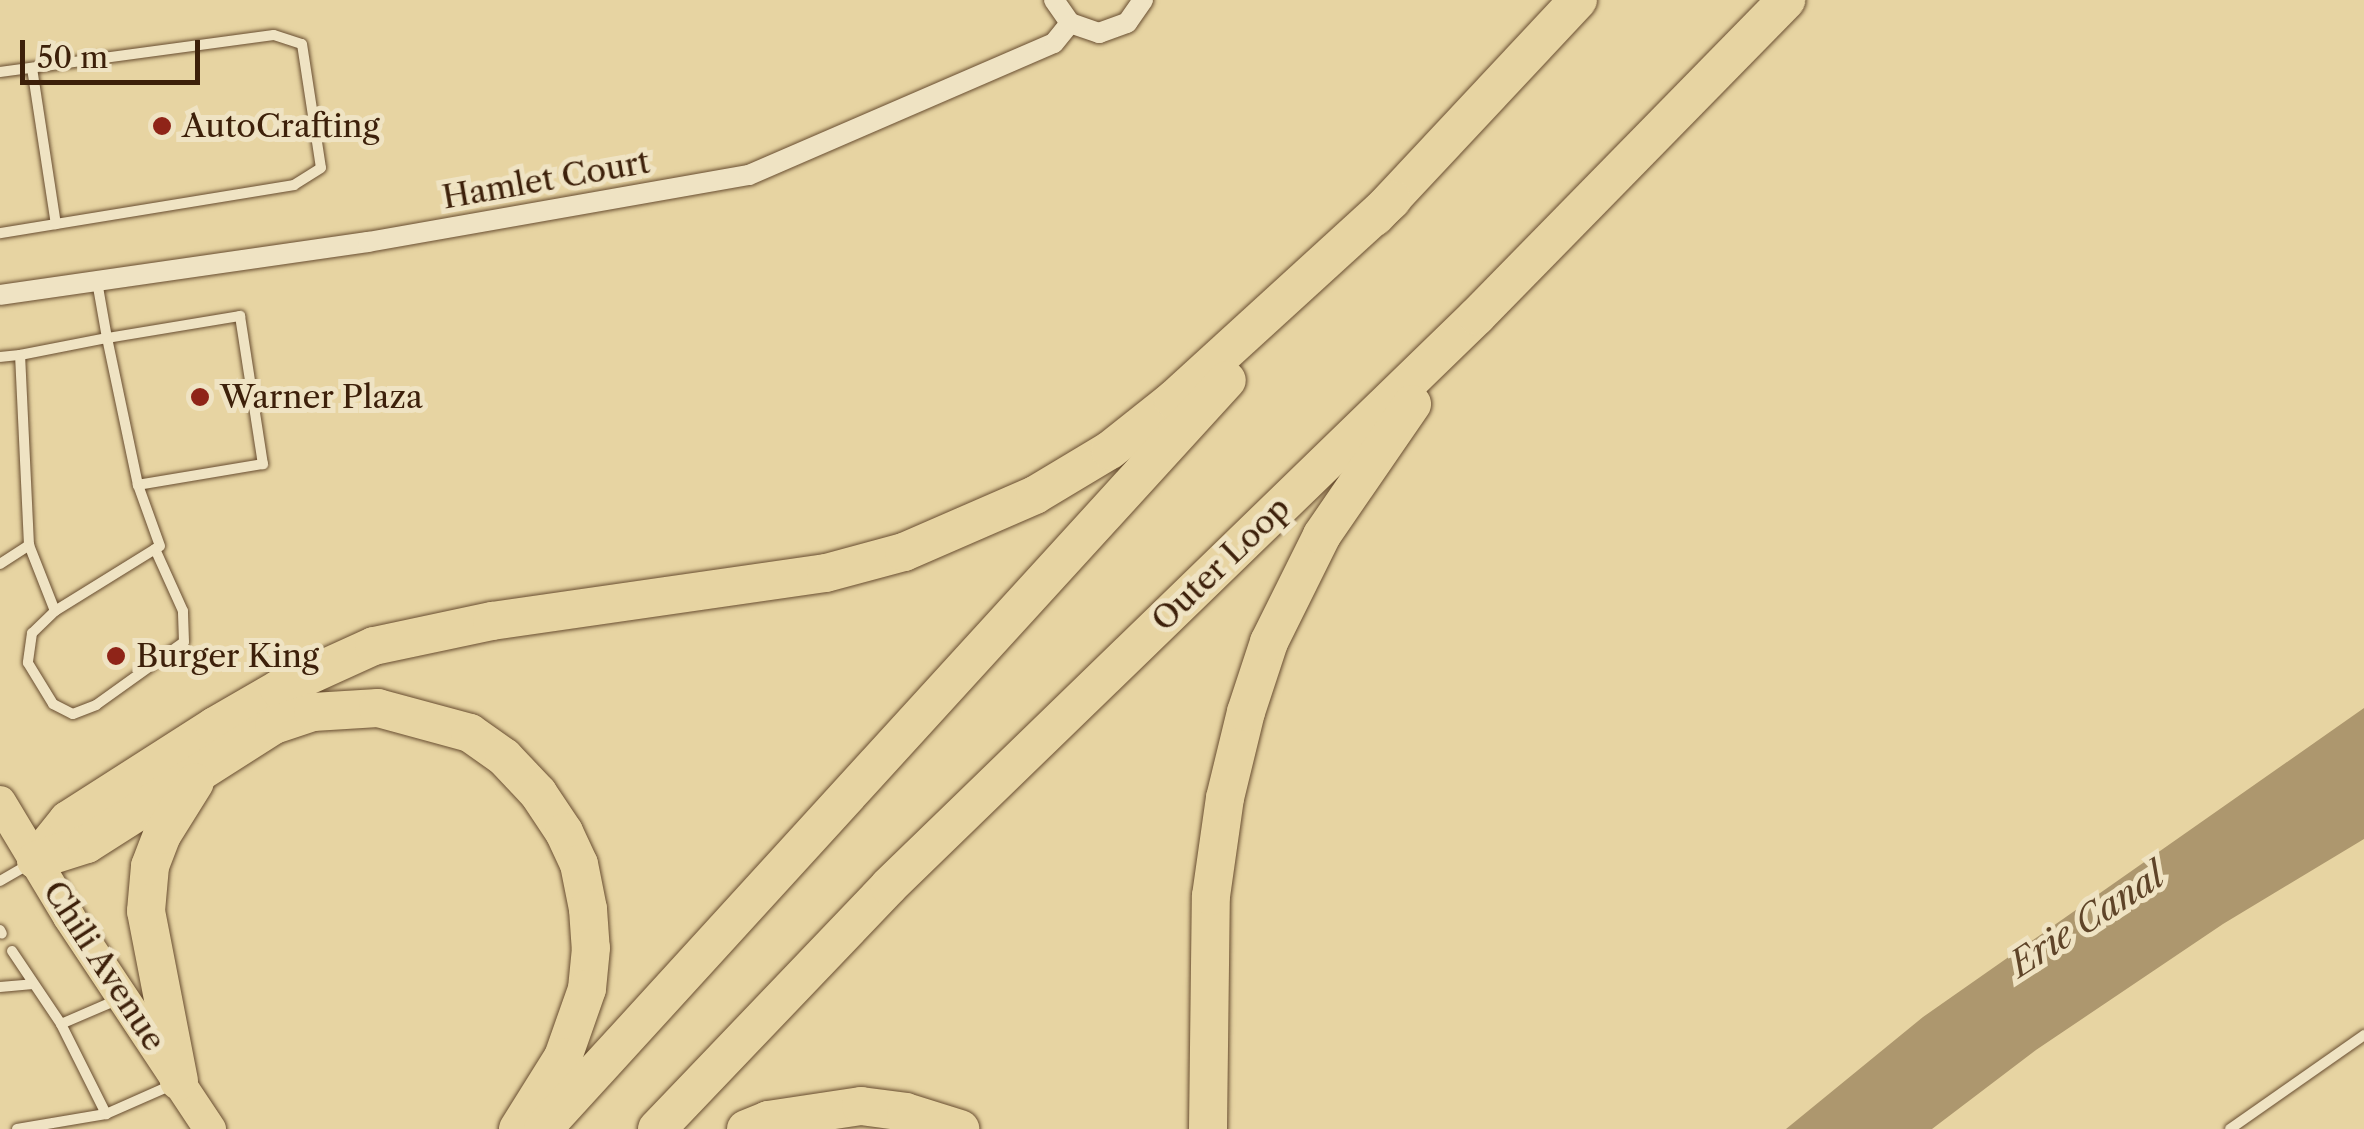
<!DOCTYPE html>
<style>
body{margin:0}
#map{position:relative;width:2364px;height:1129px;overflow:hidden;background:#e7d4a2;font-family:"Libre Caslon Text",serif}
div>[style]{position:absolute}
.water>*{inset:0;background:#ad976e}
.roads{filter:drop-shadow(0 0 2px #684d30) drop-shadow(0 0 2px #684d30)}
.lane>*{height:10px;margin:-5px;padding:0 5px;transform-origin:5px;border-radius:5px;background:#efe3c3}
.street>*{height:20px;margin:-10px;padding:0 10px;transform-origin:10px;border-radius:10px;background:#efe3c3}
.primary>*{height:32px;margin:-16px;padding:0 16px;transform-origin:16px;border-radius:16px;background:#e7d4a2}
.highway>*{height:38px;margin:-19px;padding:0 19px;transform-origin:19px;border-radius:19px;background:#e7d4a2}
.dots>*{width:28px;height:28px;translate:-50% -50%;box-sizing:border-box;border:5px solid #efe3c3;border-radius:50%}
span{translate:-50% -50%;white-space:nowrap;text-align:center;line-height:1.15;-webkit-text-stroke:10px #efe3c3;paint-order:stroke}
.poi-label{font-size:32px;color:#3d200a}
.left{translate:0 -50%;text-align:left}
.street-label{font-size:32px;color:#3d200a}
.water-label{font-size:35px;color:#5f4428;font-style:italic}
.scale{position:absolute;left:20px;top:40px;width:180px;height:45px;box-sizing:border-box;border:5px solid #3d200a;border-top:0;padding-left:12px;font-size:30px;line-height:35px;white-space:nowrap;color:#3d200a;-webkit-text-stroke:8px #efe3c3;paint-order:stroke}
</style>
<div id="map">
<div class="water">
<i style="clip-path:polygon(2364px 708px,2364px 839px,2223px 924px,2036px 1050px,1932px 1129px,1786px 1129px,1923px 1017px)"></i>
</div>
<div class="roads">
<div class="lane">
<i style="left:32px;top:68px;width:158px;rotate:81.3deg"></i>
<i style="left:0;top:72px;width:276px;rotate:-7.7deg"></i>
<i style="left:274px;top:35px;width:29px;rotate:18deg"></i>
<i style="left:302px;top:44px;width:125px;rotate:81.3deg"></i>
<i style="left:321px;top:168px;width:32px;rotate:148deg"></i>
<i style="left:294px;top:185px;width:298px;rotate:170.7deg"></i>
<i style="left:0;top:357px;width:20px;rotate:-6deg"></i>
<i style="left:29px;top:545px;width:71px;rotate:68.5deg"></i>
<i style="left:55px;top:611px;width:123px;rotate:-31.8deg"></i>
<i style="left:160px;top:546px;width:65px;rotate:-109.8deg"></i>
<i style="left:138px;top:485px;width:150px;rotate:-101.9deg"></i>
<i style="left:107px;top:338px;width:135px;rotate:-9.4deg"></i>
<i style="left:240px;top:316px;width:150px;rotate:81.2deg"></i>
<i style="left:263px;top:464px;width:127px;rotate:170.5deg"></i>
<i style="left:0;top:564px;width:35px;rotate:-33deg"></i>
<i style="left:29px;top:545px;width:190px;rotate:-92.7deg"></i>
<i style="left:20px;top:355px;width:89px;rotate:-11.1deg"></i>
<i style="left:107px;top:338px;width:58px;rotate:-100deg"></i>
<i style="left:55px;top:611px;width:32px;rotate:136deg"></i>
<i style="left:32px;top:633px;width:30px;rotate:98deg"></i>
<i style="left:28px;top:663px;width:48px;rotate:58.6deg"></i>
<i style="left:53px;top:704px;width:22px;rotate:27deg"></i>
<i style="left:73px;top:714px;width:25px;rotate:-21deg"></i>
<i style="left:96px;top:705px;width:108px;rotate:-35.6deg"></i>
<i style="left:184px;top:642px;width:31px;rotate:-92deg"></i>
<i style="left:183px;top:611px;width:68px;rotate:-114.3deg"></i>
<i style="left:0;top:881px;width:36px;rotate:-30deg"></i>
<i style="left:0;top:930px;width:4px;rotate:63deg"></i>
<i style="left:12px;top:951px;width:88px;rotate:56.1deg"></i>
<i style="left:61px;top:1024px;width:61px;rotate:-23.2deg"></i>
<i style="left:0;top:987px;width:33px;rotate:-5deg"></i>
<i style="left:61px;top:1024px;width:101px;rotate:63.4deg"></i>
<i style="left:106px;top:1114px;width:74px;rotate:-23.8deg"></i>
<i style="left:17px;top:1129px;width:90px;rotate:-9.6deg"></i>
<i style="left:2230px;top:1129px;width:164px;rotate:-35deg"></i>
</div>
<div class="street">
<i style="left:1054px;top:0;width:28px;rotate:55deg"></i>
<i style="left:1070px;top:23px;width:31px;rotate:19deg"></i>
<i style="left:1099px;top:33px;width:30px;rotate:-20deg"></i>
<i style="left:1127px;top:23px;width:28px;rotate:-55deg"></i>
<i style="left:0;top:295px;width:372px;rotate:-8.2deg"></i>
<i style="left:368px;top:242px;width:387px;rotate:-10deg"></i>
<i style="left:749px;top:175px;width:332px;rotate:-23.4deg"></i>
<i style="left:1054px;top:43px;width:26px;rotate:-51deg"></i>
</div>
<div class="primary">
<i style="left:0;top:802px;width:134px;rotate:59deg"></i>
<i style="left:69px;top:917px;width:255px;rotate:56.4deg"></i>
</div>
<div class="highway">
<i style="left:1375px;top:217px;width:297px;rotate:-46.9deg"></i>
<i style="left:36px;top:860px;width:51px;rotate:-51.3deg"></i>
<i style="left:68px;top:820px;width:174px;rotate:-32.6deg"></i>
<i style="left:215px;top:726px;width:74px;rotate:-30deg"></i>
<i style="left:279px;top:689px;width:104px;rotate:-24.4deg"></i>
<i style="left:374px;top:646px;width:121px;rotate:-12deg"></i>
<i style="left:492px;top:621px;width:337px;rotate:-8.2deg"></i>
<i style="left:826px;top:573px;width:81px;rotate:-15.1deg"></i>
<i style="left:904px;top:552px;width:143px;rotate:-23.5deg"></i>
<i style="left:1035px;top:495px;width:87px;rotate:-31deg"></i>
<i style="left:1110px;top:450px;width:80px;rotate:-38.4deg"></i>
<i style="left:1173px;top:400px;width:297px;rotate:-42.4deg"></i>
<i style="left:36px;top:860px;width:53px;rotate:-17.4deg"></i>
<i style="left:87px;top:844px;width:222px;rotate:-32.5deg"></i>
<i style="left:274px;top:725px;width:41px;rotate:-18.4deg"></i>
<i style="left:313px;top:712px;width:65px;rotate:-3.5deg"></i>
<i style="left:378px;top:708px;width:95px;rotate:15.2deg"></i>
<i style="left:470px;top:733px;width:42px;rotate:35.2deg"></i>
<i style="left:504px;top:757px;width:50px;rotate:46.6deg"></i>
<i style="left:538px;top:793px;width:47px;rotate:56.3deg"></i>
<i style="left:564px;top:832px;width:35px;rotate:65deg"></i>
<i style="left:579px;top:864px;width:46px;rotate:78.7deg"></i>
<i style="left:588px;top:909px;width:39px;rotate:86deg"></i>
<i style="left:591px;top:948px;width:41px;rotate:95.6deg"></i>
<i style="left:587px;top:989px;width:72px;rotate:109.4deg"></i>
<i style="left:563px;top:1057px;width:85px;rotate:122deg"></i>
<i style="left:179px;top:1081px;width:173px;rotate:-101deg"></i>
<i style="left:146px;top:911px;width:45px;rotate:-84.9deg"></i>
<i style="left:150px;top:866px;width:33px;rotate:-69deg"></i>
<i style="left:162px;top:835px;width:62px;rotate:-58.1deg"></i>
<i style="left:543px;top:1129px;width:1014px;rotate:-47.6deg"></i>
<i style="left:657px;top:1129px;width:336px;rotate:-46.3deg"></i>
<i style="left:889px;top:886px;width:819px;rotate:-44.11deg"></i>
<i style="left:1477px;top:316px;width:442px;rotate:-45.6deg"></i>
<i style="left:746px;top:1129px;width:24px;rotate:-22deg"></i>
<i style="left:768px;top:1120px;width:94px;rotate:-8.6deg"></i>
<i style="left:861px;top:1106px;width:45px;rotate:7.6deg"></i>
<i style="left:906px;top:1112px;width:57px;rotate:17.5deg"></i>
<i style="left:1208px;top:1129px;width:233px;rotate:-89.3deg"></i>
<i style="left:1211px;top:896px;width:99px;rotate:-81.9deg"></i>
<i style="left:1225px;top:798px;width:89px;rotate:-76.3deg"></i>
<i style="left:1246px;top:712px;width:74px;rotate:-71.8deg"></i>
<i style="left:1269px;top:642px;width:119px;rotate:-63.6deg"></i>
<i style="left:1322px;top:535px;width:159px;rotate:-55.5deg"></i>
</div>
</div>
<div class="dots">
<i style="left:162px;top:126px;background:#8f2418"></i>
<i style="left:200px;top:397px;background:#8f2418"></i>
<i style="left:116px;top:656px;background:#8f2418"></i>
</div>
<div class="poi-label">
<span class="left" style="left:182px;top:126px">AutoCrafting</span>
<span class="left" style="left:220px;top:397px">Warner Plaza</span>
<span class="left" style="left:136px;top:656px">Burger King</span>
</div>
<div class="street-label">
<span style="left:546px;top:180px;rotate:-10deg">Hamlet Court</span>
<span style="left:1221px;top:564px;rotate:-44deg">Outer Loop</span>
<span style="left:104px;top:966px;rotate:57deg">Chili Avenue</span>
</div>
<div class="water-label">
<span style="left:2087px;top:920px;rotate:-33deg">Erie Canal</span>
</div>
<div class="scale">50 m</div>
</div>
